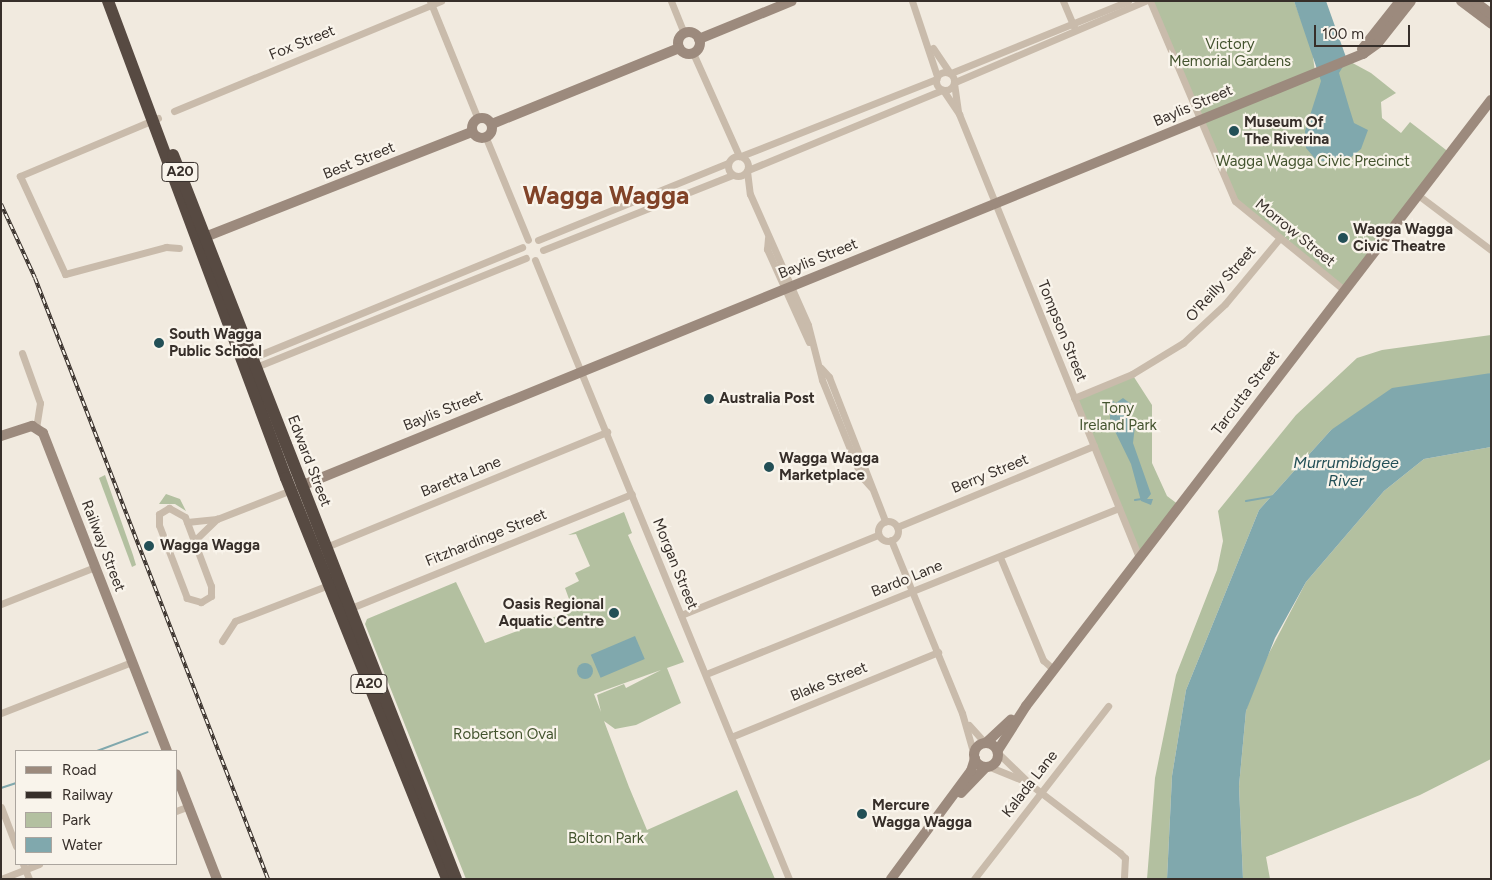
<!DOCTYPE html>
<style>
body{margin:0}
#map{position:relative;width:1492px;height:880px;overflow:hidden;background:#f1eadf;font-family:Figtree,sans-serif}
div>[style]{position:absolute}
.green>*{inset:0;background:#b3c0a0}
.water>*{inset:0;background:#80a8ad;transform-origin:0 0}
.round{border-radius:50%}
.stream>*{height:2px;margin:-1px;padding:0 1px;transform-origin:1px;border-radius:1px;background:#80a8ad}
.street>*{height:7px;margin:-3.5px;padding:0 3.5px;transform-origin:3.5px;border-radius:3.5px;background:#c9bbab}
.street>.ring{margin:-3.5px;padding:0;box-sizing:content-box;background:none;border:7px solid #c9bbab;border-radius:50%}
.secondary>*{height:10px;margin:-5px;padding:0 5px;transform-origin:5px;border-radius:5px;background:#9c8a7d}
.secondary>.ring{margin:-5px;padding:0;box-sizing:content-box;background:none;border:10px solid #9c8a7d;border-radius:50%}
.highway>*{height:12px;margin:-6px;padding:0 6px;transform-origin:6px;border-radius:6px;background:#574a42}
.rail>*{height:4px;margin-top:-2px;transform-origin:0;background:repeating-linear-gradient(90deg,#f9f4eb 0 5.5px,#372f2a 0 11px);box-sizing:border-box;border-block:1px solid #372f2a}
.dots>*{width:14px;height:14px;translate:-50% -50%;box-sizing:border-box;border:2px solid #f9f4eb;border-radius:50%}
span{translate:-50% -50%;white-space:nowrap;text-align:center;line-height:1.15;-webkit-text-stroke:4.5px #f9f4eb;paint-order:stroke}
.shield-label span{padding:1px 4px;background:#f9f4eb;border:1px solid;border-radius:4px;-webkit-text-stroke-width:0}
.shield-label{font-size:14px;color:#372f2a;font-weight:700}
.street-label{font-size:15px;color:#372f2a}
.park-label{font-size:15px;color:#44542f}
.poi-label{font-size:15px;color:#372f2a;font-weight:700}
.left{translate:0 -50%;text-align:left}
.right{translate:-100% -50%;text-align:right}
.water-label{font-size:16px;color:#224f56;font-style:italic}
.town-label{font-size:25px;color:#814328;font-weight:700}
.frame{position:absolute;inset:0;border:2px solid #372f2a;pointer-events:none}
.legend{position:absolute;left:15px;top:750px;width:162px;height:115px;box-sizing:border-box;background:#f9f4eb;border:1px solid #aba59e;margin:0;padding:6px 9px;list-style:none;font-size:15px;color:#372f2a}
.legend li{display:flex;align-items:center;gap:10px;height:25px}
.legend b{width:25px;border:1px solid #aba59e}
.scale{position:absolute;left:1314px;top:25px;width:96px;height:22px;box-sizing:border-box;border:2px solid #372f2a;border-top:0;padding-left:6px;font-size:15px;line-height:18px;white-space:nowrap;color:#372f2a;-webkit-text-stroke:4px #f9f4eb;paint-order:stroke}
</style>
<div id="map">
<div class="green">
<i style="clip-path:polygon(1150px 1px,1294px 1px,1312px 49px,1315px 72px,1347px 60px,1371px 73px,1396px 93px,1381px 102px,1382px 118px,1401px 133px,1410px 122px,1450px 153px,1344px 290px,1241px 208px)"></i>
<i style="clip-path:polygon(1491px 335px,1491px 373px,1331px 430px,1259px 510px,1186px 690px,1172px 776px,1167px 879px,1147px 879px,1155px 778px,1176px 675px,1217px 570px,1223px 541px,1218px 511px,1296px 415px,1357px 358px,1382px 350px)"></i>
<i style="clip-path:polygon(1132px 374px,1152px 405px,1152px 463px,1167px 496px,1179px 505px,1139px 557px,1074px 398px)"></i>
<i style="clip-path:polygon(1491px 447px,1491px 759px,1420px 795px,1266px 857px,1270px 879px,1243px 879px,1239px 786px,1246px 711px,1255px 680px,1306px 582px,1384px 491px,1424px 459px)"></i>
<i style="clip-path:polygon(105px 475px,133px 555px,136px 565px,132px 567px,99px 478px)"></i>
<i style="clip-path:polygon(166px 494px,180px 499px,186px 511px,175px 504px,159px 504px)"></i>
<i style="clip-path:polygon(evenodd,624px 512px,632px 533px,628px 535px,684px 662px,667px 668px,681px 703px,636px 725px,615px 729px,604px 721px,629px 787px,647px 830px,737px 790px,775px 879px,466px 879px,365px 624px,367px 619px,456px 582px,485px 643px,573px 610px,565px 588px,579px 581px,575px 573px,590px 566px,576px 534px,568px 535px,624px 512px,661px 670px,626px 688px,624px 684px,597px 695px,601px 712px,594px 694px,661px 670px)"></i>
</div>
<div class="water">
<i style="clip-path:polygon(1294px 1px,1326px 1px,1347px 60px,1339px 73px,1349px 107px,1354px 123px,1368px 130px,1361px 149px,1340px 166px,1341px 161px,1317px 161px,1306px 148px,1305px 131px,1321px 81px)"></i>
<i style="clip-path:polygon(1491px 373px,1491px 447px,1424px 459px,1384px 491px,1306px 582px,1275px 638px,1246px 711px,1239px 786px,1243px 879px,1167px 879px,1172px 776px,1186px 690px,1259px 510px,1331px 430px,1392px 388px)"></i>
<i style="clip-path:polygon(1123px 398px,1131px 404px,1127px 416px,1135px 426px,1133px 443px,1151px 494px,1147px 499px,1153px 499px,1151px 505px,1141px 501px,1131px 464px,1110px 421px,1110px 407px)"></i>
<i style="left:635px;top:636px;width:25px;height:48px;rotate:67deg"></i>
<i class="round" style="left:577px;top:663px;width:16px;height:16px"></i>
</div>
<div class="stream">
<i style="left:1105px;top:405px;width:9px;rotate:-18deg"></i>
<i style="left:1135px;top:500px;width:7px;rotate:-8deg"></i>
<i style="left:1246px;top:501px;width:27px;rotate:-10deg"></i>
<i style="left:97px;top:751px;width:54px;rotate:-20.4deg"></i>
<i style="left:1px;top:788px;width:16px;rotate:-18deg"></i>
</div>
<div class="street">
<i style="left:430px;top:1px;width:127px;rotate:67.9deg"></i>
<i style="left:671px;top:1px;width:35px;rotate:68deg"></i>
<i style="left:912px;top:1px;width:79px;rotate:71.6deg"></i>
<i style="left:1063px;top:1px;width:30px;rotate:67deg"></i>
<i style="left:1150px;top:1px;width:217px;rotate:67deg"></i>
<i style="left:1235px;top:201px;width:141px;rotate:39.2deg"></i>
<i style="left:933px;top:48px;width:29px;rotate:56deg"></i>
<i style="left:693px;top:53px;width:113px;rotate:65.9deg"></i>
<i class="ring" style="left:936px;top:72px;width:11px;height:11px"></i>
<i style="left:951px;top:73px;width:191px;rotate:-22.1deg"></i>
<i style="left:955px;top:82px;width:207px;rotate:-23.1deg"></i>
<i style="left:954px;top:83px;width:28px;rotate:82deg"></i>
<i style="left:943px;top:90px;width:29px;rotate:56deg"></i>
<i style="left:959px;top:114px;width:478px;rotate:67.9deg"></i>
<i style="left:174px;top:111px;width:289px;rotate:-22.4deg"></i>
<i style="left:158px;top:118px;width:150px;rotate:157.2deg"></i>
<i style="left:20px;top:176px;width:108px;rotate:65.3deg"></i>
<i style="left:65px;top:274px;width:105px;rotate:-15deg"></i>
<i style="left:166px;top:247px;width:13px;rotate:4deg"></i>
<i style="left:486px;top:138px;width:110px;rotate:67.6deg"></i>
<i class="ring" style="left:728px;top:156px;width:13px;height:13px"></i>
<i style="left:741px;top:156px;width:210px;rotate:-21.5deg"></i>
<i style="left:748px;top:170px;width:210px;rotate:-22.4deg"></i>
<i style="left:747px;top:171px;width:23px;rotate:83deg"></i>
<i style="left:750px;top:194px;width:143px;rotate:66.1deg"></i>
<i style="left:808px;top:325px;width:57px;rotate:75.7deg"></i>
<i style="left:822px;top:380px;width:104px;rotate:67.9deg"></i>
<i style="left:861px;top:476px;width:15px;rotate:48deg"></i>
<i style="left:1418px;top:195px;width:91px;rotate:37deg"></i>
<i style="left:768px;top:238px;width:11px;rotate:95deg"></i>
<i style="left:767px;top:249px;width:102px;rotate:65.7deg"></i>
<i style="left:538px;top:240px;width:205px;rotate:-22.1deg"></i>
<i style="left:543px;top:250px;width:203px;rotate:-21.6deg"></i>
<i style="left:535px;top:260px;width:669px;rotate:67.69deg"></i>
<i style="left:22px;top:353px;width:53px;rotate:70.2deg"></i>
<i style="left:40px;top:403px;width:24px;rotate:99deg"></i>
<i style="left:252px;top:358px;width:292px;rotate:-22.3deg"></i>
<i style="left:256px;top:367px;width:291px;rotate:-22deg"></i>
<i style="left:821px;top:368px;width:12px;rotate:48deg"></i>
<i style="left:829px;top:377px;width:155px;rotate:68.7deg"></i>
<i style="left:1074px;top:398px;width:63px;rotate:-22.5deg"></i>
<i style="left:1132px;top:374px;width:60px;rotate:-31.3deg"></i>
<i style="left:1183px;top:343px;width:57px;rotate:-42.9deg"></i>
<i style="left:1225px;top:304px;width:85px;rotate:-50.3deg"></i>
<i style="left:169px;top:508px;width:18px;rotate:29deg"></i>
<i style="left:185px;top:517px;width:74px;rotate:69.4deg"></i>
<i style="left:211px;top:586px;width:10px;rotate:90deg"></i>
<i style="left:211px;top:596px;width:12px;rotate:149deg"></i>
<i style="left:201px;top:602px;width:15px;rotate:-164deg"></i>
<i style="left:187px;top:598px;width:78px;rotate:-111deg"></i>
<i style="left:159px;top:525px;width:11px;rotate:-90deg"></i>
<i style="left:159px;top:514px;width:12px;rotate:-31deg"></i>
<i class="ring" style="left:878px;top:521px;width:13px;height:13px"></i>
<i style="left:187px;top:522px;width:30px;rotate:-6deg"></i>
<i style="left:897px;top:527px;width:213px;rotate:-22.4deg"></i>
<i style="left:891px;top:540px;width:187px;rotate:67.7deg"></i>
<i style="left:962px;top:713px;width:44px;rotate:74.1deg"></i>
<i style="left:194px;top:541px;width:32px;rotate:-44deg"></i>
<i style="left:217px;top:519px;width:79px;rotate:-21.4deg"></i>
<i style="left:326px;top:547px;width:304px;rotate:-22.3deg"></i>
<i style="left:1000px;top:557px;width:112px;rotate:67.3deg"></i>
<i style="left:1043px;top:660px;width:13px;rotate:42deg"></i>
<i style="left:1px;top:604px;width:101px;rotate:-21.5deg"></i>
<i style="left:351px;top:608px;width:303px;rotate:-22.1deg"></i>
<i style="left:681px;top:615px;width:213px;rotate:-22.1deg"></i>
<i style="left:222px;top:641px;width:24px;rotate:-57deg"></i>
<i style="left:235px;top:621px;width:101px;rotate:-21deg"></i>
<i style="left:706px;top:674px;width:445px;rotate:-21.9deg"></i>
<i style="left:1px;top:713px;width:141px;rotate:-21.3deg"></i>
<i style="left:969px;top:725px;width:24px;rotate:48deg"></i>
<i style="left:731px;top:737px;width:224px;rotate:-22.3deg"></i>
<i style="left:999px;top:754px;width:45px;rotate:44.1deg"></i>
<i style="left:1031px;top:785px;width:112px;rotate:37.4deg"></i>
<i style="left:1120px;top:853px;width:7px;rotate:45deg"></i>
<i style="left:1125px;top:858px;width:21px;rotate:93deg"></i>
<i style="left:990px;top:767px;width:32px;rotate:22deg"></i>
<i style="left:1px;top:807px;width:42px;rotate:69deg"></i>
<i style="left:176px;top:811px;width:14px;rotate:-21deg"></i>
<i style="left:23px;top:864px;width:16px;rotate:68deg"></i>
<i style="left:1px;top:879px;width:41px;rotate:-21.5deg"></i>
<i style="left:974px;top:879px;width:219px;rotate:-52.2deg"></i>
</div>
<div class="secondary">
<i style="left:1461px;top:1px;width:38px;rotate:37deg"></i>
<i style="left:1474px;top:1px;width:21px;rotate:37deg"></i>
<i class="ring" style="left:678px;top:32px;width:12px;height:12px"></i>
<i style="left:699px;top:39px;width:100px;rotate:-22.2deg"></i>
<i style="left:1362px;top:49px;width:61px;rotate:-51.6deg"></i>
<i class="ring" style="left:472px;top:118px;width:10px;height:10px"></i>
<i style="left:492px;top:124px;width:202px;rotate:-22.1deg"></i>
<i style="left:200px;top:239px;width:292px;rotate:-21.5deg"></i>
<i style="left:1px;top:436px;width:33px;rotate:-18deg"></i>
<i style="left:32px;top:426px;width:13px;rotate:32deg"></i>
<i style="left:43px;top:433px;width:341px;rotate:68.7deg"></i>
<i style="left:301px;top:486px;width:1147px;rotate:-22.14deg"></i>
<i style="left:1363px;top:54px;width:19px;rotate:-36deg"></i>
<i style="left:1378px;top:43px;width:53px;rotate:-51.8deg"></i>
<i style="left:987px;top:742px;width:33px;rotate:-43deg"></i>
<i class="ring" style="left:974px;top:743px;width:14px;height:14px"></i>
<i style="left:998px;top:750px;width:52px;rotate:-57.5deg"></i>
<i style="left:1026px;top:706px;width:764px;rotate:-52.5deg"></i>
<i style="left:176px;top:774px;width:113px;rotate:68.7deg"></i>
<i style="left:961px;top:793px;width:36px;rotate:-46deg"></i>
<i style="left:891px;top:879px;width:134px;rotate:-53.5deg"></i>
<i style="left:971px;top:771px;width:13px;rotate:-72deg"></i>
</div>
<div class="highway">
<i style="left:108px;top:1px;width:509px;rotate:69.54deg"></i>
<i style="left:286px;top:478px;width:432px;rotate:68.1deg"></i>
<i style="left:173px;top:155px;width:777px;rotate:68.65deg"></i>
</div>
<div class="rail">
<i style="left:1px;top:204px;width:81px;rotate:65.3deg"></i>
<i style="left:35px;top:278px;width:645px;rotate:68.81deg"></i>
</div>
<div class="dots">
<i style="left:1234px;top:131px;background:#224f56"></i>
<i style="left:1343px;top:238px;background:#224f56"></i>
<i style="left:159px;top:343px;background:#224f56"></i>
<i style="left:709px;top:399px;background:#224f56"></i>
<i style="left:769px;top:467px;background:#224f56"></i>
<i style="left:149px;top:546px;background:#224f56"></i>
<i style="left:614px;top:613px;background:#224f56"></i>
<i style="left:862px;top:814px;background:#224f56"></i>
</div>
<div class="shield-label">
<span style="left:180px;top:172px">A20</span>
<span style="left:369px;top:684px">A20</span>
</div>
<div class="street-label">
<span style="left:302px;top:43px;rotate:-22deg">Fox Street</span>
<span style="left:1193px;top:106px;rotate:-23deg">Baylis Street</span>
<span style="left:359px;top:161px;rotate:-22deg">Best Street</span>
<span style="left:1295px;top:233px;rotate:39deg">Morrow Street</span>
<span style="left:818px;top:259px;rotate:-22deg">Baylis Street</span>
<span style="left:1221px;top:284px;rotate:-48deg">O'Reilly Street</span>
<span style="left:1062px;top:331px;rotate:68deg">Tompson Street</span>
<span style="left:1246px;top:393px;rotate:-53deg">Tarcutta Street</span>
<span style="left:443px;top:411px;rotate:-22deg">Baylis Street</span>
<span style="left:309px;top:461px;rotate:69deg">Edward Street</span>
<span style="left:990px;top:474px;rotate:-22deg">Berry Street</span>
<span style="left:461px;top:477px;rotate:-22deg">Baretta Lane</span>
<span style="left:486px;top:538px;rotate:-22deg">Fitzhardinge Street</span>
<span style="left:103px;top:546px;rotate:69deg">Railway Street</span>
<span style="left:675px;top:564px;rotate:68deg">Morgan Street</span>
<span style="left:907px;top:579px;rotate:-22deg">Bardo Lane</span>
<span style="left:829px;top:682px;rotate:-22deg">Blake Street</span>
<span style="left:1030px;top:784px;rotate:-52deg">Kalada Lane</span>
</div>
<div class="park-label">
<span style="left:1230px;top:53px">Victory<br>Memorial Gardens</span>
<span style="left:1313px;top:162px">Wagga Wagga Civic Precinct</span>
<span style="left:1118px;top:417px">Tony<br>Ireland Park</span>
<span style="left:505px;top:735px">Robertson Oval</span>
<span style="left:606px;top:839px">Bolton Park</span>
</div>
<div class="poi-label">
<span class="left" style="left:1244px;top:131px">Museum Of<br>The Riverina</span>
<span class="left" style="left:1353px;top:238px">Wagga Wagga<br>Civic Theatre</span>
<span class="left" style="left:169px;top:343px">South Wagga<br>Public School</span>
<span class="left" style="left:719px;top:399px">Australia Post</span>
<span class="left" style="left:779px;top:467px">Wagga Wagga<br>Marketplace</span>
<span class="left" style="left:160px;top:546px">Wagga Wagga</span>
<span class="right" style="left:604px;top:613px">Oasis Regional<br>Aquatic Centre</span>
<span class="left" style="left:872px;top:814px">Mercure<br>Wagga Wagga</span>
</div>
<div class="water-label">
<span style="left:1346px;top:472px">Murrumbidgee<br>River</span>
</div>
<div class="town-label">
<span style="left:606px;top:195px">Wagga Wagga</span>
</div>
<div class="frame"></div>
<ul class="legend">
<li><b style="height:6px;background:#9c8a7d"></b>Road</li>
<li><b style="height:6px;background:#372f2a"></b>Railway</li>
<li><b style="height:14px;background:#b3c0a0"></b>Park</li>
<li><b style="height:14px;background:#80a8ad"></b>Water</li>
</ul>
<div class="scale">100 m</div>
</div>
